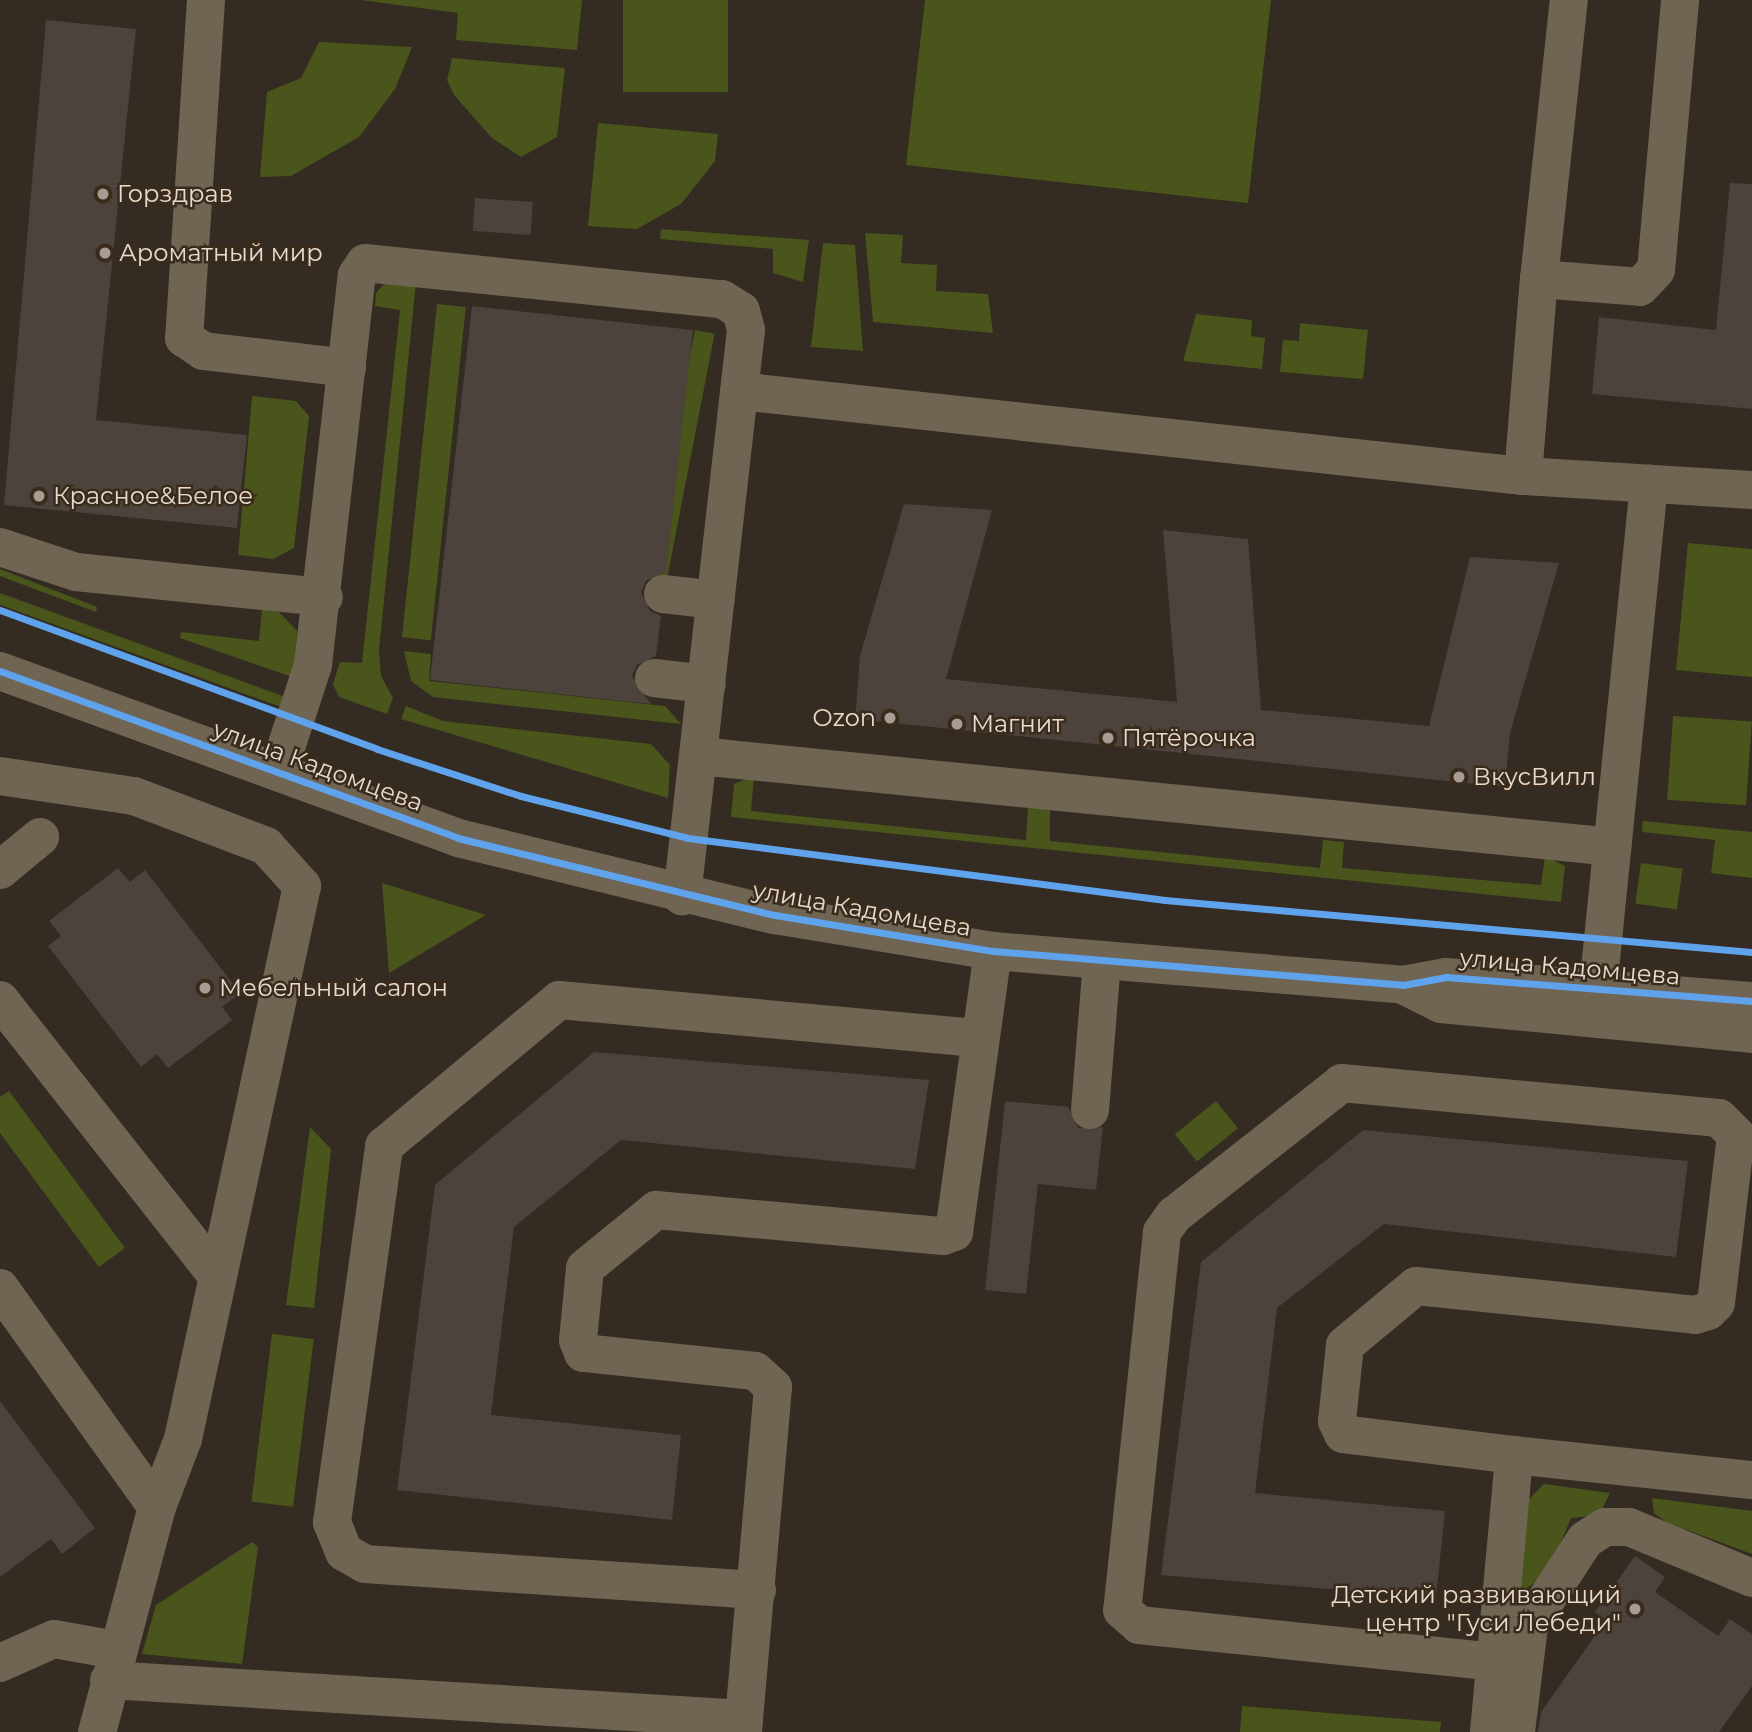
<!DOCTYPE html>
<meta charset="utf-8">
<style>
body{margin:0}
#map{position:relative;width:1752px;height:1732px;overflow:hidden;background:#342b22;font-family:Montserrat,sans-serif}
div>[style]{position:absolute}
.green>*{inset:0;background:#4a551b;transform-origin:0 0}
.building>*{inset:0;background:#4b433c;transform-origin:0 0}
.minor>*{height:38px;margin:-19px;padding:0 19px;transform-origin:19px;border-radius:19px;background:#6f6552}
.cycleway>*{height:7px;margin:-3.5px;padding:0 3.5px;transform-origin:3.5px;border-radius:3.5px;background:#60a3ed}
.dots>*{width:19px;height:19px;translate:-50% -50%;box-sizing:border-box;border:4px solid #3b2b1b;border-radius:50%}
span{translate:-50% -50%;white-space:nowrap;text-align:center;line-height:1.15;-webkit-text-stroke:5px #3b2b1b;paint-order:stroke}
.poi-label{font-size:24px;color:#e6dbd1}
.left{translate:0 -50%;text-align:left}
.right{translate:-100% -50%;text-align:right}
.street-label{font-size:24px;color:#e6dbd1}
</style>
<div id="map">
<div class="green">
<i style="clip-path:polygon(361px 0,582px 0,577px 50px,456px 40px,458px 13px)"></i>
<i style="left:623px;top:0;width:105px;height:92px"></i>
<i style="clip-path:polygon(925px 0,1271px 0,1248px 203px,906px 165px)"></i>
<i style="clip-path:polygon(319px 42px,412px 47px,395px 89px,359px 137px,291px 176px,260px 177px,267px 92px,301px 78px)"></i>
<i style="clip-path:polygon(452px 58px,565px 68px,557px 137px,521px 157px,492px 138px,454px 95px,447px 80px)"></i>
<i style="clip-path:polygon(598px 123px,718px 134px,715px 161px,681px 204px,637px 229px,588px 226px)"></i>
<i style="clip-path:polygon(661px 229px,809px 240px,803px 282px,773px 273px,773px 249px,660px 239px)"></i>
<i style="clip-path:polygon(865px 233px,903px 235px,901px 263px,937px 265px,936px 291px,988px 294px,993px 333px,873px 322px)"></i>
<i style="clip-path:polygon(823px 243px,855px 245px,863px 351px,811px 347px)"></i>
<i style="clip-path:polygon(416px 282px,379px 650px,381px 676px,393px 698px,387px 714px,339px 697px,333px 684px,340px 662px,362px 663px,400px 310px,375px 306px,376px 293px,385px 283px)"></i>
<i style="left:437px;top:304px;width:29px;height:335px;rotate:6deg"></i>
<i style="clip-path:polygon(1196px 314px,1252px 320px,1251px 336px,1265px 338px,1262px 369px,1183px 361px)"></i>
<i style="clip-path:polygon(1300px 323px,1368px 330px,1363px 379px,1280px 372px,1283px 340px,1299px 341px)"></i>
<i style="left:695px;top:330px;width:20px;height:252px;rotate:11deg"></i>
<i style="clip-path:polygon(252px 396px,296px 401px,309px 416px,294px 548px,273px 559px,238px 555px)"></i>
<i style="clip-path:polygon(1688px 543px,1752px 549px,1752px 677px,1676px 670px)"></i>
<i style="clip-path:polygon(0 569px,97px 607px,96px 612px,0 576px)"></i>
<i style="left:0;top:593px;width:304px;height:11px;rotate:20deg"></i>
<i style="clip-path:polygon(262px 609px,278px 611px,297px 631px,295px 678px,180px 638px,181px 632px,259px 641px)"></i>
<i style="clip-path:polygon(404px 651px,431px 654px,429px 681px,665px 706px,681px 724px,433px 697px,411px 681px)"></i>
<i style="clip-path:polygon(406px 706px,443px 721px,651px 744px,670px 765px,668px 798px,401px 719px)"></i>
<i style="left:1673px;top:716px;width:79px;height:84px;rotate:4deg"></i>
<i style="clip-path:polygon(754px 776px,751px 811px,1026px 840px,1028px 807px,1050px 810px,1050px 841px,1320px 868px,1323px 840px,1344px 842px,1342px 868px,1541px 885px,1545px 856px,1565px 866px,1561px 902px,731px 817px,734px 784px)"></i>
<i style="clip-path:polygon(1643px 821px,1752px 832px,1752px 878px,1711px 873px,1715px 840px,1642px 832px)"></i>
<i style="left:1641px;top:863px;width:42px;height:41px;rotate:8deg"></i>
<i style="clip-path:polygon(382px 883px,486px 915px,389px 973px)"></i>
<i style="clip-path:polygon(9px 1091px,125px 1248px,99px 1267px,0 1133px,0 1097px)"></i>
<i style="left:1216px;top:1101px;width:35px;height:53px;rotate:51deg"></i>
<i style="clip-path:polygon(310px 1127px,331px 1149px,314px 1308px,286px 1305px)"></i>
<i style="left:272px;top:1334px;width:42px;height:169px;rotate:7deg"></i>
<i style="clip-path:polygon(1544px 1484px,1610px 1493px,1599px 1515px,1571px 1518px,1548px 1574px,1520px 1593px,1528px 1500px)"></i>
<i style="clip-path:polygon(1652px 1498px,1752px 1511px,1752px 1554px,1666px 1522px,1654px 1513px)"></i>
<i style="clip-path:polygon(252px 1542px,258px 1547px,242px 1664px,142px 1654px,156px 1605px)"></i>
<i style="clip-path:polygon(1242px 1706px,1441px 1722px,1440px 1732px,1240px 1732px)"></i>
</div>
<div class="building">
<i style="clip-path:polygon(46px 20px,136px 29px,96px 420px,247px 435px,237px 528px,4px 505px)"></i>
<i style="clip-path:polygon(1730px 183px,1752px 184px,1752px 409px,1592px 394px,1599px 317px,1716px 330px)"></i>
<i style="left:475px;top:198px;width:58px;height:33px;rotate:4deg"></i>
<i style="clip-path:polygon(472px 306px,693px 330px,666px 572px,646px 581px,641px 592px,650px 611px,661px 616px,656px 656px,637px 665px,632px 676px,651px 704px,430px 680px)"></i>
<i style="clip-path:polygon(904px 504px,992px 510px,946px 679px,1177px 702px,1163px 530px,1248px 539px,1261px 710px,1429px 726px,1470px 557px,1559px 563px,1510px 733px,1505px 787px,855px 719px,860px 656px)"></i>
<i style="clip-path:polygon(118px 868px,130px 882px,145px 870px,240px 993px,222px 1007px,232px 1020px,168px 1068px,157px 1054px,141px 1067px,48px 946px,61px 936px,49px 921px)"></i>
<i style="clip-path:polygon(594px 1052px,929px 1080px,915px 1169px,621px 1140px,514px 1227px,491px 1415px,681px 1435px,672px 1520px,397px 1490px,435px 1185px)"></i>
<i style="clip-path:polygon(1005px 1101px,1068px 1107px,1078px 1128px,1103px 1127px,1096px 1190px,1038px 1184px,1026px 1294px,985px 1290px)"></i>
<i style="clip-path:polygon(1363px 1130px,1688px 1161px,1676px 1257px,1384px 1224px,1277px 1308px,1255px 1493px,1445px 1511px,1436px 1598px,1161px 1575px,1201px 1262px)"></i>
<i style="clip-path:polygon(0 1401px,95px 1528px,62px 1554px,51px 1539px,0 1577px)"></i>
<i style="clip-path:polygon(1635px 1556px,1665px 1577px,1655px 1592px,1718px 1636px,1730px 1619px,1752px 1634px,1752px 1686px,1719px 1732px,1538px 1732px,1541px 1712px,1606px 1620px,1595px 1612px)"></i>
</div>
<div class="minor">
<i style="left:206px;top:0;width:339px;rotate:93.7deg"></i>
<i style="left:184px;top:338px;width:23px;rotate:34deg"></i>
<i style="left:203px;top:351px;width:145px;rotate:6.7deg"></i>
<i style="left:1539px;top:279px;width:281px;rotate:-83.9deg"></i>
<i style="left:739px;top:391px;width:789px;rotate:6.19deg"></i>
<i style="left:1523px;top:476px;width:198px;rotate:-85.4deg"></i>
<i style="left:1539px;top:279px;width:101px;rotate:4.5deg"></i>
<i style="left:1640px;top:287px;width:23px;rotate:-47deg"></i>
<i style="left:1656px;top:270px;width:271px;rotate:-84.9deg"></i>
<i style="left:1523px;top:476px;width:229px;rotate:3.5deg"></i>
<i style="left:0;top:547px;width:80px;rotate:18.2deg"></i>
<i style="left:76px;top:572px;width:249px;rotate:5.8deg"></i>
<i style="left:663px;top:594px;width:53px;rotate:6.5deg"></i>
<i style="left:0;top:671px;width:487px;rotate:20deg"></i>
<i style="left:458px;top:838px;width:326px;rotate:13.7deg"></i>
<i style="left:775px;top:915px;width:221px;rotate:9.4deg"></i>
<i style="left:993px;top:951px;width:411px;rotate:4.7deg"></i>
<i style="left:1403px;top:985px;width:44px;rotate:-10.5deg"></i>
<i style="left:1446px;top:977px;width:307px;rotate:4.5deg"></i>
<i style="left:654px;top:678px;width:53px;rotate:6.5deg"></i>
<i style="left:699px;top:756px;width:918px;rotate:5.69deg"></i>
<i style="left:278px;top:772px;width:113px;rotate:-71.9deg"></i>
<i style="left:313px;top:665px;width:392px;rotate:-83.6deg"></i>
<i style="left:357px;top:275px;width:14px;rotate:-56deg"></i>
<i style="left:365px;top:263px;width:359px;rotate:5.8deg"></i>
<i style="left:722px;top:299px;width:22px;rotate:32deg"></i>
<i style="left:741px;top:311px;width:20px;rotate:75deg"></i>
<i style="left:746px;top:330px;width:570px;rotate:96.45deg"></i>
<i style="left:0;top:776px;width:135px;rotate:8.5deg"></i>
<i style="left:134px;top:796px;width:141px;rotate:20.7deg"></i>
<i style="left:266px;top:846px;width:54px;rotate:48deg"></i>
<i style="left:302px;top:886px;width:566px;rotate:102.14deg"></i>
<i style="left:183px;top:1439px;width:73px;rotate:110.9deg"></i>
<i style="left:157px;top:1507px;width:233px;rotate:104.9deg"></i>
<i style="left:0;top:870px;width:52px;rotate:-39.5deg"></i>
<i style="left:1403px;top:985px;width:42px;rotate:26.6deg"></i>
<i style="left:1441px;top:1004px;width:312px;rotate:5.5deg"></i>
<i style="left:1598px;top:989px;width:508px;rotate:-84.23deg"></i>
<i style="left:0;top:1000px;width:352px;rotate:51.8deg"></i>
<i style="left:1090px;top:1110px;width:150px;rotate:-85.4deg"></i>
<i style="left:0;top:1288px;width:269px;rotate:54.4deg"></i>
<i style="left:1514px;top:1455px;width:239px;rotate:6deg"></i>
<i style="left:757px;top:1590px;width:393px;rotate:-176.2deg"></i>
<i style="left:365px;top:1564px;width:24px;rotate:-150deg"></i>
<i style="left:344px;top:1552px;width:32px;rotate:-112deg"></i>
<i style="left:332px;top:1522px;width:380px;rotate:-82.1deg"></i>
<i style="left:384px;top:1146px;width:228px;rotate:-39.8deg"></i>
<i style="left:559px;top:1000px;width:422px;rotate:5.2deg"></i>
<i style="left:1499px;top:1624px;width:30px;rotate:4deg"></i>
<i style="left:1529px;top:1626px;width:103px;rotate:-56.9deg"></i>
<i style="left:1585px;top:1540px;width:24px;rotate:-33deg"></i>
<i style="left:1605px;top:1527px;width:24px"></i>
<i style="left:1629px;top:1527px;width:133px;rotate:22.5deg"></i>
<i style="left:0;top:1663px;width:59px;rotate:-24deg"></i>
<i style="left:54px;top:1639px;width:63px;rotate:10.1deg"></i>
<i style="left:109px;top:1680px;width:636px;rotate:3.51deg"></i>
<i style="left:744px;top:1719px;width:13px;rotate:94deg"></i>
<i style="left:744px;top:1719px;width:333px;rotate:-85deg"></i>
<i style="left:773px;top:1387px;width:24px;rotate:-138deg"></i>
<i style="left:755px;top:1371px;width:173px;rotate:-174deg"></i>
<i style="left:583px;top:1353px;width:14px;rotate:-111deg"></i>
<i style="left:578px;top:1340px;width:72px;rotate:-84.4deg"></i>
<i style="left:585px;top:1268px;width:92px;rotate:-39.2deg"></i>
<i style="left:656px;top:1210px;width:288px;rotate:5.2deg"></i>
<i style="left:943px;top:1236px;width:12px;rotate:-20deg"></i>
<i style="left:954px;top:1232px;width:284px;rotate:-82.1deg"></i>
<i style="left:1489px;top:1732px;width:278px;rotate:-84.8deg"></i>
<i style="left:1514px;top:1455px;width:172px;rotate:-173deg"></i>
<i style="left:1343px;top:1434px;width:14px;rotate:-115deg"></i>
<i style="left:1337px;top:1421px;width:76px;rotate:-84deg"></i>
<i style="left:1345px;top:1345px;width:92px;rotate:-39.7deg"></i>
<i style="left:1416px;top:1286px;width:281px;rotate:5.9deg"></i>
<i style="left:1695px;top:1315px;width:14px;rotate:-17deg"></i>
<i style="left:1708px;top:1311px;width:11px;rotate:-45deg"></i>
<i style="left:1716px;top:1303px;width:169px;rotate:-83.2deg"></i>
<i style="left:1736px;top:1135px;width:24px;rotate:-135deg"></i>
<i style="left:1719px;top:1118px;width:379px;rotate:-174.7deg"></i>
<i style="left:1342px;top:1083px;width:214px;rotate:141.8deg"></i>
<i style="left:1174px;top:1215px;width:21px;rotate:125deg"></i>
<i style="left:1162px;top:1232px;width:380px;rotate:96deg"></i>
<i style="left:1122px;top:1610px;width:23px;rotate:41deg"></i>
<i style="left:1139px;top:1625px;width:358px;rotate:5.9deg"></i>
<i style="left:1516px;top:1732px;width:107px;rotate:-83deg"></i>
</div>
<div class="cycleway">
<i style="left:0;top:610px;width:402px;rotate:20.2deg"></i>
<i style="left:377px;top:749px;width:151px;rotate:18.1deg"></i>
<i style="left:521px;top:796px;width:172px;rotate:14.1deg"></i>
<i style="left:688px;top:838px;width:481px;rotate:7.4deg"></i>
<i style="left:1165px;top:900px;width:589px;rotate:5.06deg"></i>
<i style="left:0;top:671px;width:487px;rotate:20deg"></i>
<i style="left:458px;top:838px;width:326px;rotate:13.7deg"></i>
<i style="left:775px;top:915px;width:221px;rotate:9.4deg"></i>
<i style="left:993px;top:951px;width:411px;rotate:4.7deg"></i>
<i style="left:1403px;top:985px;width:44px;rotate:-10.5deg"></i>
<i style="left:1446px;top:977px;width:307px;rotate:4.5deg"></i>
</div>
<div class="dots">
<i style="left:103px;top:194px;background:#a89d94"></i>
<i style="left:105px;top:253px;background:#a89d94"></i>
<i style="left:39px;top:496px;background:#a89d94"></i>
<i style="left:890px;top:718px;background:#a89d94"></i>
<i style="left:957px;top:724px;background:#a89d94"></i>
<i style="left:1108px;top:738px;background:#a89d94"></i>
<i style="left:1459px;top:777px;background:#a89d94"></i>
<i style="left:205px;top:988px;background:#a89d94"></i>
<i style="left:1635px;top:1609px;background:#a89d94"></i>
</div>
<div class="poi-label">
<span class="left" style="left:117px;top:194px">Горздрав</span>
<span class="left" style="left:119px;top:253px">Ароматный мир</span>
<span class="left" style="left:53px;top:496px">Красное&amp;Белое</span>
<span class="right" style="left:876px;top:718px">Ozon</span>
<span class="left" style="left:971px;top:724px">Магнит</span>
<span class="left" style="left:1122px;top:738px">Пятёрочка</span>
<span class="left" style="left:1473px;top:777px">ВкусВилл</span>
<span class="left" style="left:219px;top:988px">Мебельный салон</span>
<span class="right" style="left:1621px;top:1609px">Детский развивающий<br>центр "Гуси Лебеди"</span>
</div>
<div class="street-label">
<span style="left:318px;top:766px;rotate:20deg">улица Кадомцева</span>
<span style="left:862px;top:909px;rotate:10deg">улица Кадомцева</span>
<span style="left:1570px;top:967px;rotate:5deg">улица Кадомцева</span>
</div>
</div>
